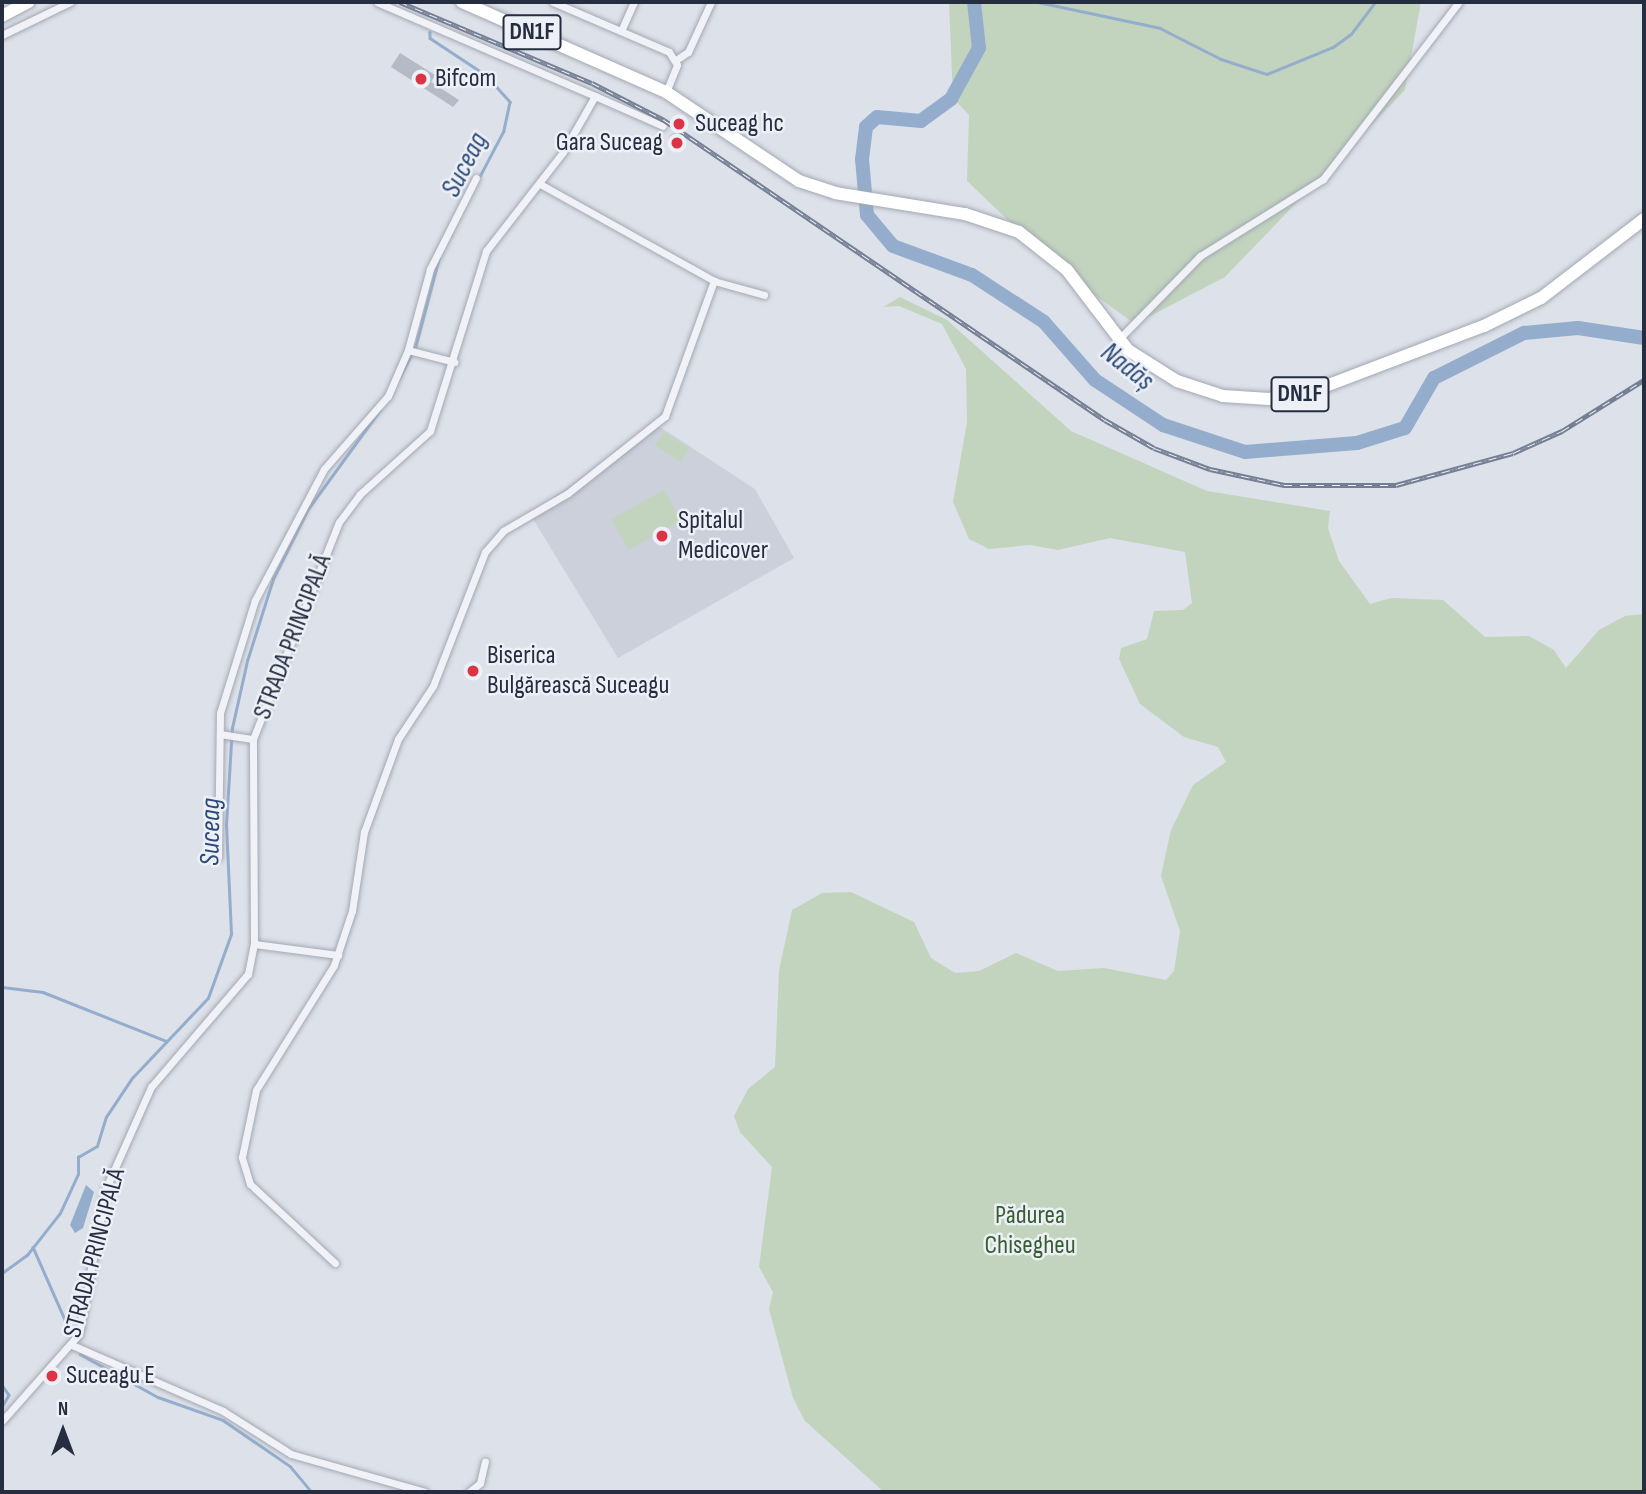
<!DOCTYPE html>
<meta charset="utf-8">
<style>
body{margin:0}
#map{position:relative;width:1646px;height:1494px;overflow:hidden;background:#dde1e9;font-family:"Sofia Sans Condensed",sans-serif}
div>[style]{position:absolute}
.built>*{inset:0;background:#cbd0db}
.green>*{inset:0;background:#c2d4be;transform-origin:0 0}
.water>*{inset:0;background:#94adcd}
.stream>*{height:2.5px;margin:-1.25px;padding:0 1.25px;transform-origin:1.25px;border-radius:1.25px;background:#94adcd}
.river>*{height:14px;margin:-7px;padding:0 7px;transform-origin:7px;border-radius:7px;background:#94adcd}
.building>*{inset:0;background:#b4bac6}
.round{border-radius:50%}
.roads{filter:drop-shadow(0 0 2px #a2a8b3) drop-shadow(0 0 2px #a2a8b3)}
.street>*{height:7px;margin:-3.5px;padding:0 3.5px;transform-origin:3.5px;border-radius:3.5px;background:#f1f2f7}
.primary>*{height:12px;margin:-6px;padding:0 6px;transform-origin:6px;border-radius:6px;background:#fff}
.rail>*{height:5px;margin-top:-2.5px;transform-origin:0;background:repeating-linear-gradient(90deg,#edf0f6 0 8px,#757f94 0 16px);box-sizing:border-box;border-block:2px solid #757f94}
.dots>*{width:19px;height:19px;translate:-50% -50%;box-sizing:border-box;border:4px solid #edf0f6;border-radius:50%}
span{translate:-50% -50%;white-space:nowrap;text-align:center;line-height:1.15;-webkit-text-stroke:5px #edf0f6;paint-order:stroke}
.shield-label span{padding:2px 5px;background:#edf0f6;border:2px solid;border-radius:5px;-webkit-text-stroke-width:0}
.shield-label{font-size:24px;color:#252e41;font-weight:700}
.poi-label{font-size:26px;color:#252e41}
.left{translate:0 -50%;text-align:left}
.right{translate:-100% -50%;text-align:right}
.street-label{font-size:26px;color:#252e41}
.park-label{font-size:26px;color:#375e31}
.water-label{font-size:28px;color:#2b4a79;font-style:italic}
.frame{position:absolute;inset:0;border:4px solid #252e41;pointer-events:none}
.north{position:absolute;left:28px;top:1396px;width:70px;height:70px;-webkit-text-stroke:5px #edf0f6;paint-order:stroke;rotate:0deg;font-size:19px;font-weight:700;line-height:28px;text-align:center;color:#252e41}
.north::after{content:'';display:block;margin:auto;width:24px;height:32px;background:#252e41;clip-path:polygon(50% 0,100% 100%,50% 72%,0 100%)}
</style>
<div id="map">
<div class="built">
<i style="clip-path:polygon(657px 425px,755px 489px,794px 558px,618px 658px,530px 514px)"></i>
</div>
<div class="green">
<i style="clip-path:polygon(949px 2px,1421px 2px,1405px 90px,1225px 277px,1135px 324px,1061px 271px,967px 181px,969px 115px,953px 98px)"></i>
<i style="clip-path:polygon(900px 297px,947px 320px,1071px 431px,1207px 491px,1330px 511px,1328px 528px,1339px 561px,1370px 604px,1391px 598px,1443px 600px,1485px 637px,1529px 636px,1554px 650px,1566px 668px,1599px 630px,1625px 616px,1644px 614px,1644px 1492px,884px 1492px,805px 1421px,793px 1398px,769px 1309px,773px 1292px,759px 1267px,772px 1167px,740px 1132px,734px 1116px,748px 1089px,775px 1067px,779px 971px,792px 910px,822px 893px,851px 892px,914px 922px,931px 958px,955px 973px,979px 971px,1016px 953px,1058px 971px,1104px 968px,1166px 980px,1174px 971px,1180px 931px,1161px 876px,1171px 830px,1193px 785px,1226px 762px,1218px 747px,1184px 737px,1140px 704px,1119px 659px,1121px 648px,1147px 639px,1154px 611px,1183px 610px,1192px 603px,1185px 552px,1110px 538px,1058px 550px,1030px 545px,989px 549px,969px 539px,953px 502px,967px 422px,966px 369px,942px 324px,899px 306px,883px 307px)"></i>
<i style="left:664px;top:432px;width:30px;height:16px;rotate:33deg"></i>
<i style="left:664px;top:490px;width:35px;height:60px;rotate:61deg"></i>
</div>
<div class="water">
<i style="clip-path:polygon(86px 1185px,94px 1192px,83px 1228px,75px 1233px,70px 1225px)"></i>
</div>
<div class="stream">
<i style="left:1038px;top:2px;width:125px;rotate:12deg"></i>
<i style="left:1160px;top:28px;width:68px;rotate:26.9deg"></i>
<i style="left:1221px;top:59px;width:48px;rotate:18.1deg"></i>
<i style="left:1267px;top:74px;width:71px;rotate:-22.2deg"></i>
<i style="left:1333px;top:47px;width:22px;rotate:-36deg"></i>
<i style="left:1351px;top:34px;width:40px;rotate:-53deg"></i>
<i style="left:430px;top:32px;width:6px;rotate:90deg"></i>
<i style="left:430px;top:38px;width:67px;rotate:33.5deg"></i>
<i style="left:486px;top:75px;width:36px;rotate:48deg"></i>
<i style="left:510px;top:102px;width:30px;rotate:102deg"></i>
<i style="left:504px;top:131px;width:69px;rotate:117.7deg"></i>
<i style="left:398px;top:380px;width:36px;rotate:-62deg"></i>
<i style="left:415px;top:348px;width:93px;rotate:-75.1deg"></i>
<i style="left:2px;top:987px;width:41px;rotate:7deg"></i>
<i style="left:43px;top:992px;width:132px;rotate:21.7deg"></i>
<i style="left:33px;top:1247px;width:94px;rotate:66.2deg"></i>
<i style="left:2px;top:1273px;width:31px;rotate:-36deg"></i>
<i style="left:27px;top:1255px;width:53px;rotate:-51.8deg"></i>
<i style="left:60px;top:1213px;width:43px;rotate:-65.2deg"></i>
<i style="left:78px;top:1174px;width:17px;rotate:-90deg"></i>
<i style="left:78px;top:1157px;width:22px;rotate:-30deg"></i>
<i style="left:97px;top:1146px;width:30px;rotate:-73deg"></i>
<i style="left:106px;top:1117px;width:47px;rotate:-56.3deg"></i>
<i style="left:132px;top:1078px;width:110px;rotate:-46.5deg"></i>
<i style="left:208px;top:998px;width:68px;rotate:-70.2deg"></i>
<i style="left:231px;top:934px;width:109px;rotate:-92.6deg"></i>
<i style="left:226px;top:825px;width:97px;rotate:-86.5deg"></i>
<i style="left:232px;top:728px;width:69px;rotate:-77.4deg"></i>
<i style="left:247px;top:661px;width:86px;rotate:-72.4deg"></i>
<i style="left:273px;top:579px;width:78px;rotate:-63.4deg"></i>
<i style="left:308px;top:509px;width:122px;rotate:-54deg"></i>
<i style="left:80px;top:1354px;width:89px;rotate:28.9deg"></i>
<i style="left:158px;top:1397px;width:69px;rotate:19.5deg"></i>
<i style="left:223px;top:1420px;width:81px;rotate:34.5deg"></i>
<i style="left:290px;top:1466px;width:34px;rotate:50deg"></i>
<i style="left:2px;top:1385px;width:12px;rotate:55deg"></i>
<i style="left:9px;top:1395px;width:14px;rotate:120deg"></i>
</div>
<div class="river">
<i style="left:974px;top:2px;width:46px;rotate:83.8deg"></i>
<i style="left:979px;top:48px;width:58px;rotate:118.8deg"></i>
<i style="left:951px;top:99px;width:37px;rotate:144deg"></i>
<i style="left:921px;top:121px;width:44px;rotate:-174.8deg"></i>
<i style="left:877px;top:117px;width:15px;rotate:138deg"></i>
<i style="left:866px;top:127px;width:32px;rotate:97deg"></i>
<i style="left:862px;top:159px;width:56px;rotate:84.9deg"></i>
<i style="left:867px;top:215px;width:40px;rotate:50deg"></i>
<i style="left:893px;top:246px;width:84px;rotate:20.2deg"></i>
<i style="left:972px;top:275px;width:86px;rotate:33.1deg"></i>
<i style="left:1044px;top:322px;width:77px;rotate:48.7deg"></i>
<i style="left:1095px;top:380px;width:82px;rotate:33.5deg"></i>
<i style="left:1163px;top:425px;width:86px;rotate:18.2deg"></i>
<i style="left:1245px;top:452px;width:112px;rotate:-4.6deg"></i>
<i style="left:1357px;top:443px;width:50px;rotate:-17.4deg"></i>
<i style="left:1405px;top:428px;width:58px;rotate:-59.9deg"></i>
<i style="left:1434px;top:378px;width:101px;rotate:-26.6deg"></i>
<i style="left:1524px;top:333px;width:54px;rotate:-5.3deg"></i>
<i style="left:1578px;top:328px;width:67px;rotate:8.6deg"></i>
</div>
<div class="building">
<i style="clip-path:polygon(400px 53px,435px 75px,431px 82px,459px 100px,453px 107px,391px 67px)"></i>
<i class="round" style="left:668px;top:133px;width:16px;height:16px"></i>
</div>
<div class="roads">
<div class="street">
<i style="left:553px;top:2px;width:126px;rotate:23.3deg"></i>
<i style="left:669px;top:52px;width:15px;rotate:58deg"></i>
<i style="left:677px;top:65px;width:29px;rotate:112deg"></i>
<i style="left:621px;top:31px;width:32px;rotate:-66deg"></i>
<i style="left:2px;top:35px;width:76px;rotate:-25.9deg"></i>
<i style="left:676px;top:60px;width:14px;rotate:-34deg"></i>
<i style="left:688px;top:52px;width:55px;rotate:-65.3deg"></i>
<i style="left:595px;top:96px;width:74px;rotate:23.8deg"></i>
<i style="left:540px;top:184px;width:199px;rotate:29.1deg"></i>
<i style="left:714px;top:281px;width:52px;rotate:15.6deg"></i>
<i style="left:1119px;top:339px;width:116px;rotate:-45.7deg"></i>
<i style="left:1200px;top:256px;width:145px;rotate:-32deg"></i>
<i style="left:1323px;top:179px;width:223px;rotate:-52.5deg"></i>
<i style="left:408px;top:350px;width:48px;rotate:14.6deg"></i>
<i style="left:220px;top:734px;width:33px;rotate:9deg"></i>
<i style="left:218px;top:857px;width:144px;rotate:-89.2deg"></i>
<i style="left:220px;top:713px;width:118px;rotate:-72.8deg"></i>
<i style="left:255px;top:600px;width:148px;rotate:-62.2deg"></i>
<i style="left:324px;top:469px;width:97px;rotate:-48.8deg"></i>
<i style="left:388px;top:396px;width:50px;rotate:-66.5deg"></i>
<i style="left:408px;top:350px;width:84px;rotate:-74.8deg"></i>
<i style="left:430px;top:269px;width:102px;rotate:-63.2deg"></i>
<i style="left:254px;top:944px;width:85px;rotate:7.5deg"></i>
<i style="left:335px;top:1263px;width:116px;rotate:-137.1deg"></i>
<i style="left:250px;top:1184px;width:28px;rotate:-107deg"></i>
<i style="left:242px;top:1157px;width:68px;rotate:-78.2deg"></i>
<i style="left:256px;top:1090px;width:147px;rotate:-58deg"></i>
<i style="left:334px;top:965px;width:57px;rotate:-71.6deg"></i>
<i style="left:352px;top:911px;width:80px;rotate:-81.4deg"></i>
<i style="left:364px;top:832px;width:99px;rotate:-69.9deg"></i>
<i style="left:398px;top:739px;width:64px;rotate:-56.6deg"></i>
<i style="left:433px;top:686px;width:144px;rotate:-68.8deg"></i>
<i style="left:485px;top:552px;width:28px;rotate:-49deg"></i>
<i style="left:503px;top:531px;width:75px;rotate:-30.3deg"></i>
<i style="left:568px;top:493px;width:124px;rotate:-38.4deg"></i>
<i style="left:665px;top:416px;width:144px;rotate:-70.1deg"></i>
<i style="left:72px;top:1345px;width:165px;rotate:23.6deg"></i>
<i style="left:223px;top:1411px;width:80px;rotate:32.3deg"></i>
<i style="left:291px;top:1454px;width:139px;rotate:15.8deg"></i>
<i style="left:2px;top:1421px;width:116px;rotate:-48.5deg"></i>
<i style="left:79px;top:1334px;width:148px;rotate:-79.5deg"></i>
<i style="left:106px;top:1188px;width:111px;rotate:-66deg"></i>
<i style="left:151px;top:1087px;width:149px;rotate:-49.4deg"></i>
<i style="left:248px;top:974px;width:31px;rotate:-79deg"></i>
<i style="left:254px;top:944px;width:205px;rotate:-90.3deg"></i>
<i style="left:253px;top:739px;width:233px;rotate:-68.4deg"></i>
<i style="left:339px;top:522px;width:35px;rotate:-53deg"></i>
<i style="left:360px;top:494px;width:94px;rotate:-42deg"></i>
<i style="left:430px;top:431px;width:189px;rotate:-72.7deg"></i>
<i style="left:486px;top:251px;width:125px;rotate:-52.1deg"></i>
<i style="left:563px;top:152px;width:64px;rotate:-60.3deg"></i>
<i style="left:595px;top:96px;width:237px;rotate:-156.7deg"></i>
<i style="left:469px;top:1492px;width:14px;rotate:-39deg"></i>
<i style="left:480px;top:1483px;width:22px;rotate:-77deg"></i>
</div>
<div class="primary">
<i style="left:462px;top:2px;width:223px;rotate:23.8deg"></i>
<i style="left:666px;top:92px;width:160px;rotate:33.8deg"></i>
<i style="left:799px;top:181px;width:38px;rotate:18deg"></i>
<i style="left:835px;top:193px;width:132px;rotate:9.2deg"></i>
<i style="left:965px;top:214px;width:57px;rotate:18.4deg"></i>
<i style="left:1019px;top:232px;width:61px;rotate:38.4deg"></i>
<i style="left:1067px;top:270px;width:101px;rotate:52.7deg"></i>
<i style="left:1128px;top:350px;width:58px;rotate:32.3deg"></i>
<i style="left:1177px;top:381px;width:48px;rotate:18.1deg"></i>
<i style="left:1223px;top:396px;width:46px;rotate:3.7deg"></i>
<i style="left:1269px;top:399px;width:42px;rotate:-9.7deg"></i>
<i style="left:1310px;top:392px;width:186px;rotate:-20.8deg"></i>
<i style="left:1484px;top:326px;width:64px;rotate:-26.2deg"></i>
<i style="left:1541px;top:298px;width:130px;rotate:-37.5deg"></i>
<i style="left:2px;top:16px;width:30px;rotate:-28deg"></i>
</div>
</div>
<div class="rail">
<i style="left:400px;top:2px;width:208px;rotate:22.9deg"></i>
<i style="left:592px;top:83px;width:81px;rotate:27.2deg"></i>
<i style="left:664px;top:120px;width:533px;rotate:34.23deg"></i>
<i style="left:1105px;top:420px;width:56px;rotate:29.7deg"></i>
<i style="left:1154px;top:448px;width:60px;rotate:20.6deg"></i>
<i style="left:1210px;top:469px;width:76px;rotate:12.2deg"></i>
<i style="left:1284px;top:485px;width:112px"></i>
<i style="left:1396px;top:485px;width:121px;rotate:-15.3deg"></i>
<i style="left:1513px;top:453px;width:54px;rotate:-24.2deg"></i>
<i style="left:1562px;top:431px;width:97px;rotate:-31.9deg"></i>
</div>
<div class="dots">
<i style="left:421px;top:79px;background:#dc3445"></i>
<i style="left:679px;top:124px;background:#dc3445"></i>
<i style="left:677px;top:143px;background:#dc3445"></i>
<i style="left:662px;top:536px;background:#dc3445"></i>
<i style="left:473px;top:671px;background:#dc3445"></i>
<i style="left:52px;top:1376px;background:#dc3445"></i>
</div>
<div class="shield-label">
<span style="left:532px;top:32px">DN1F</span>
<span style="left:1300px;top:394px">DN1F</span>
</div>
<div class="poi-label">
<span class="left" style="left:435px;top:79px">Bifcom</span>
<span class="left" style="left:695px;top:124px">Suceag hc</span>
<span class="right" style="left:663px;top:143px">Gara Suceag</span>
<span class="left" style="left:678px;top:536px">Spitalul<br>Medicover</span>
<span class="left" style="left:487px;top:671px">Biserica<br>Bulgărească Suceagu</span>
<span class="left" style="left:66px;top:1376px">Suceagu E</span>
</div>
<div class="street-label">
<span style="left:293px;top:637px;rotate:-69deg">STRADA PRINCIPALĂ</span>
<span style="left:95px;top:1253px;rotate:-75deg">STRADA PRINCIPALĂ</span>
</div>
<div class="park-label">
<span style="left:1030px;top:1231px">Pădurea<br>Chisegheu</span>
</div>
<div class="water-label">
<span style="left:465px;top:165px;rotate:-63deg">Suceag</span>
<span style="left:1127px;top:367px;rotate:38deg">Nadăș</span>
<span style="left:211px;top:832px;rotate:-89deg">Suceag</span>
</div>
<div class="frame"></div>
<div class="north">N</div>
</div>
